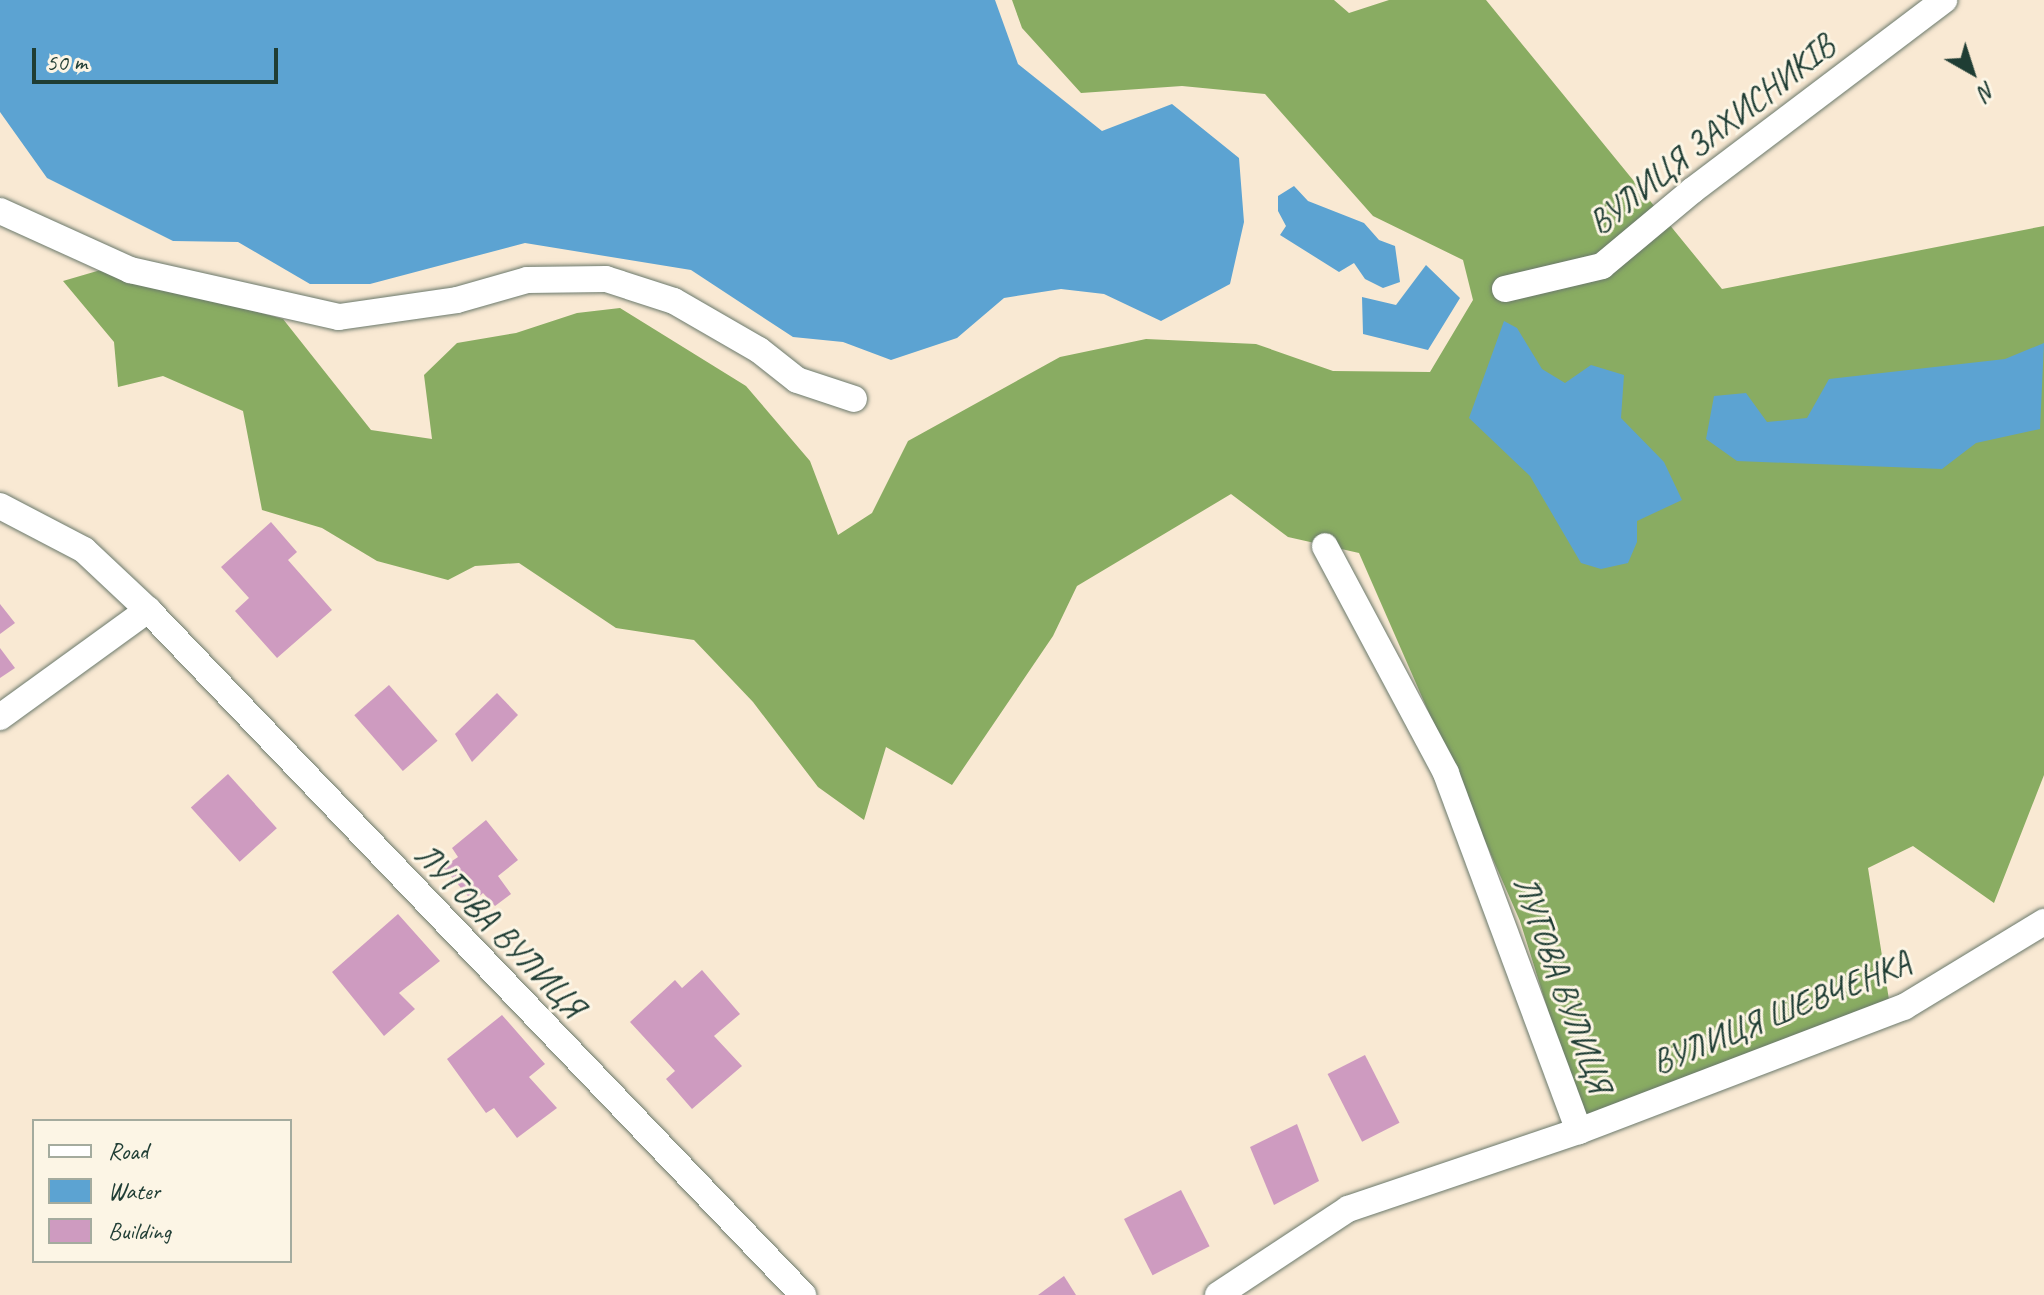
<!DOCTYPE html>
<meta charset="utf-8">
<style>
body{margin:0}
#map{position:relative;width:2044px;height:1295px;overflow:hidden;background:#f9e9d3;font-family:Caveat,sans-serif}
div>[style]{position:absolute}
.forest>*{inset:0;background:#89ac62}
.water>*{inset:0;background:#5ca3d2}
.building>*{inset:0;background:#ce9bc0;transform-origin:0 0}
.roads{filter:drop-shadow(0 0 2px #6b796c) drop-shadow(0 0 2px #6b796c)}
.minor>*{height:26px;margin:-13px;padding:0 13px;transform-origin:13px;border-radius:13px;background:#fff}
span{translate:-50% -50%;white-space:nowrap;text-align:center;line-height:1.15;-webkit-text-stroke:6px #fcf5e5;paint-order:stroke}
.street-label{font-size:34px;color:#1f3d34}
.legend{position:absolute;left:32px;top:1119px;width:260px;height:144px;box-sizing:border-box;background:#fcf5e5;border:2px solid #a4ab9e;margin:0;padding:10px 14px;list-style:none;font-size:24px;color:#1f3d34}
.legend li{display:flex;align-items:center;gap:16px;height:40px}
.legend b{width:40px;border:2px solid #a4ab9e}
.north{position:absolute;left:1932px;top:32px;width:80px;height:80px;-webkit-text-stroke:6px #fcf5e5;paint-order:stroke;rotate:141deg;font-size:22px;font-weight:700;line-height:32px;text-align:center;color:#1f3d34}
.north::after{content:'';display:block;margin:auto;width:28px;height:36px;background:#1f3d34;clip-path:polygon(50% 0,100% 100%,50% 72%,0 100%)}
.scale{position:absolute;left:32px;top:48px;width:246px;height:36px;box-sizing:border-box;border:4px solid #1f3d34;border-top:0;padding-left:10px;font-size:24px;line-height:28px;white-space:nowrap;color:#1f3d34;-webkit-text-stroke:6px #fcf5e5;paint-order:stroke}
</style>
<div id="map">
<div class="forest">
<i style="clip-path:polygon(1012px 0,1334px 0,1349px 13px,1389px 0,1486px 0,1722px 289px,2044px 226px,2044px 775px,1994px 903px,1913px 846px,1868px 868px,1890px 1006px,1582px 1119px,1520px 921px,1359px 553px,1288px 537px,1231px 494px,1077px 586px,1053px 636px,952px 785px,886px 747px,864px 820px,818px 787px,753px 702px,694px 640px,616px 628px,519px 563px,475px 566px,448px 580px,377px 561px,322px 528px,262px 510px,243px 411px,163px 376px,118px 387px,114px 342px,63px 281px,104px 269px,283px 319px,371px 430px,432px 439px,424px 375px,457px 343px,516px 333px,577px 313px,620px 308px,746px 386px,810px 461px,838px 535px,872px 513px,908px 441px,1060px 357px,1146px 339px,1256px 344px,1333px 371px,1430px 372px,1473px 300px,1463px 260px,1373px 216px,1265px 94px,1182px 86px,1081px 93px,1022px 28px)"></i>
</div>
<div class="water">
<i style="clip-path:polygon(0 0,995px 0,1018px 64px,1102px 131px,1172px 104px,1239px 158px,1244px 222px,1230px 284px,1161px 321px,1104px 294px,1061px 289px,1004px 298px,957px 338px,891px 360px,843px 342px,793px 337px,691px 270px,525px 243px,370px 284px,310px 284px,238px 242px,173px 241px,47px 178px,0 112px)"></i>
<i style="clip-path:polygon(1294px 186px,1308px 201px,1364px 223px,1379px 240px,1395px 246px,1400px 282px,1383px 288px,1365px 279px,1354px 263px,1339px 272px,1280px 235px,1286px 226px,1278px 211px,1278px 196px)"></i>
<i style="clip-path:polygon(1426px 265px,1460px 298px,1428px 350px,1363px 334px,1362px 297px,1396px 305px)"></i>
<i style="clip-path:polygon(1504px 321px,1517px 328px,1542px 369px,1565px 383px,1591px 365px,1624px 375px,1621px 418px,1664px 462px,1682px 500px,1637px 521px,1637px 542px,1628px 563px,1601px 569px,1581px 563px,1530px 476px,1469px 418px)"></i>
<i style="clip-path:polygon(2044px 343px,2040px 429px,1976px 443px,1942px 469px,1737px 461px,1706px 439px,1714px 396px,1746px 393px,1767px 422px,1807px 418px,1829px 379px,2005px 359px)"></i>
</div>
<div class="building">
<i style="clip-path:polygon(271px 522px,297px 552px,288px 560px,332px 610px,277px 658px,235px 611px,249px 598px,221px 567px)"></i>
<i style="clip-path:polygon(0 604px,15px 623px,0 634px)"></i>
<i style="clip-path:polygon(0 648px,15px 668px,0 678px)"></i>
<i style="left:389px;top:685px;width:74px;height:46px;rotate:49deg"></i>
<i style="clip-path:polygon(497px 693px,518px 715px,472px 762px,455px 734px)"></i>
<i style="left:228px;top:774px;width:73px;height:50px;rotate:48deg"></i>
<i style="clip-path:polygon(486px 820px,518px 860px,498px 876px,511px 894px,495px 906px,483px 893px,473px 902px,443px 867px,458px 857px,452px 848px)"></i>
<i style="clip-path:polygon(398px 914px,440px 961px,399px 993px,415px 1009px,384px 1036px,332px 972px)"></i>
<i style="clip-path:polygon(702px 970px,740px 1014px,714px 1036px,742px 1066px,692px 1109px,666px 1079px,675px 1071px,630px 1022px,675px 980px,682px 988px)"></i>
<i style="clip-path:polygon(502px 1015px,545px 1064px,529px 1077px,557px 1108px,517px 1138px,494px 1108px,486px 1113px,447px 1059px)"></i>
<i style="left:1365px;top:1055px;width:76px;height:42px;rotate:63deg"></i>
<i style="clip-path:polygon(1297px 1124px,1319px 1181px,1274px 1205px,1250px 1147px)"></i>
<i style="left:1181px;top:1190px;width:63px;height:64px;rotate:63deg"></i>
<i style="clip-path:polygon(1064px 1276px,1076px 1295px,1038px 1295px)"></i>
</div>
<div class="roads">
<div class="minor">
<i style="left:0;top:211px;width:143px;rotate:24.4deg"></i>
<i style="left:130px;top:270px;width:214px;rotate:12.7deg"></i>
<i style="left:339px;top:317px;width:119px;rotate:-8.2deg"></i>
<i style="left:457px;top:300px;width:73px;rotate:-15.9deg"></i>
<i style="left:527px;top:280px;width:79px;rotate:-0.7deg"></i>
<i style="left:606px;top:279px;width:71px;rotate:17.9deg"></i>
<i style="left:674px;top:301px;width:98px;rotate:30deg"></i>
<i style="left:759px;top:350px;width:48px;rotate:38.3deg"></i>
<i style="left:797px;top:380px;width:60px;rotate:18.4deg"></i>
<i style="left:1505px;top:289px;width:100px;rotate:-13.3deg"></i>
<i style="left:1602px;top:266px;width:119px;rotate:-39.9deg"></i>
<i style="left:1693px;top:190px;width:315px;rotate:-37.1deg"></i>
<i style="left:0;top:506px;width:95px;rotate:27.6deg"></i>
<i style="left:84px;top:550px;width:88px;rotate:43.2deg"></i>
<i style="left:148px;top:610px;width:948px;rotate:46.28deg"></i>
<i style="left:0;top:717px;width:183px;rotate:-35.9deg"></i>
<i style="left:1579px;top:1131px;width:348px;rotate:-20.9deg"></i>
<i style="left:1904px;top:1007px;width:164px;rotate:-31.3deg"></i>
<i style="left:1218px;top:1295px;width:156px;rotate:-33.5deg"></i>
<i style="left:1348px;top:1209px;width:244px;rotate:-18.7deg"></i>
<i style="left:1579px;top:1131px;width:382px;rotate:-110.4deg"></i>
<i style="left:1446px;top:773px;width:257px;rotate:-118.1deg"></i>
</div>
</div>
<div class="street-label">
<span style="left:1711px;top:134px;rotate:-38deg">ВУЛИЦЯ ЗАХИСНИКІВ</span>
<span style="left:500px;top:930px;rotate:46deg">ЛУГОВА ВУЛИЦЯ</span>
<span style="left:1563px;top:984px;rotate:70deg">ЛУГОВА ВУЛИЦЯ</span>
<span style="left:1781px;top:1012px;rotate:-22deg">ВУЛИЦЯ ШЕВЧЕНКА</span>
</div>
<ul class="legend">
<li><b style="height:10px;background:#fff"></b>Road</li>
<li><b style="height:22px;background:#5ca3d2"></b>Water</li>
<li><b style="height:22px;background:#ce9bc0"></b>Building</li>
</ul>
<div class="north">N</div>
<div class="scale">50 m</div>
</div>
